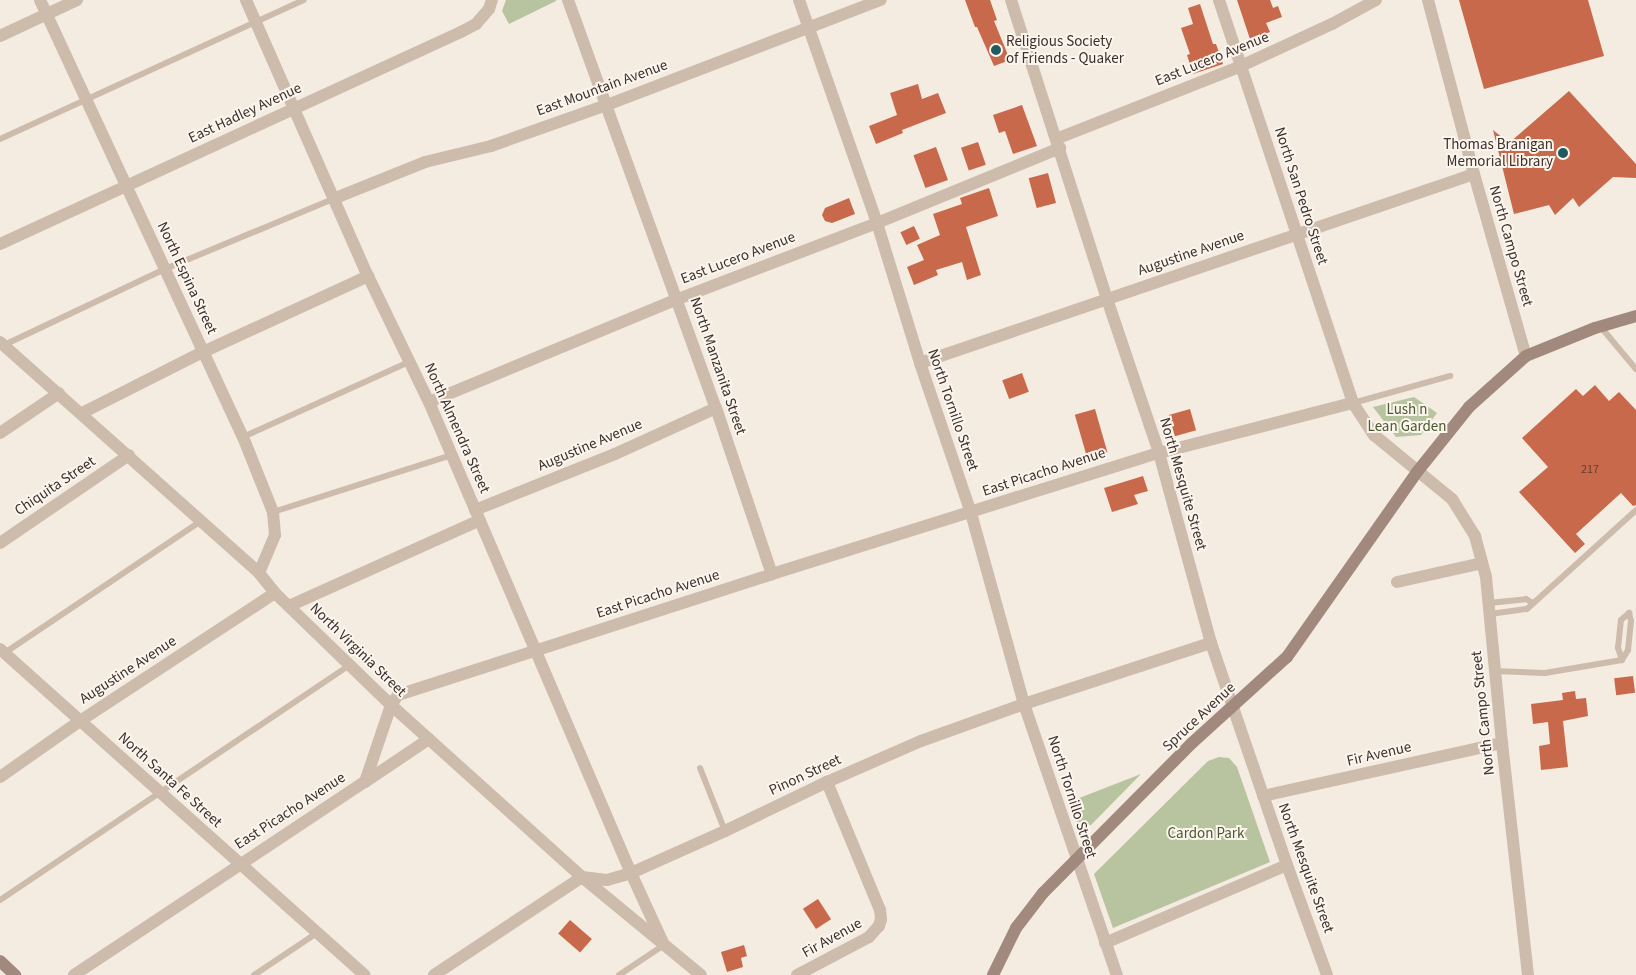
<!DOCTYPE html>
<style>
body{margin:0}
#map{position:relative;width:1636px;height:975px;overflow:hidden;background:#f4ebe1;font-family:"Source Sans 3",sans-serif}
div>[style]{position:absolute}
.green>*{inset:0;background:#b8c4a0}
.building>*{inset:0;background:#c8694b;transform-origin:0 0}
.service>*{height:6px;margin:-3px;padding:0 3px;transform-origin:3px;border-radius:3px;background:#cdbbac}
.minor>*{height:12px;margin:-6px;padding:0 6px;transform-origin:6px;border-radius:6px;background:#cdbbac}
.tertiary>*{height:12px;margin:-6px;padding:0 6px;transform-origin:6px;border-radius:6px;background:#cdbbac}
.secondary>*{height:12px;margin:-6px;padding:0 6px;transform-origin:6px;border-radius:6px;background:#a18a7d}
.dots>*{width:14px;height:14px;translate:-50% -50%;box-sizing:border-box;border:2px solid #fbf5ee;border-radius:50%}
span{translate:-50% -50%;white-space:nowrap;text-align:center;line-height:1.15;-webkit-text-stroke:4px #fbf5ee;paint-order:stroke}
.number-label{font-size:12px;color:#5e3e33}
.number-label span{-webkit-text-stroke-width:0}
.poi-label{font-size:15px;color:#3b302b}
.left{translate:0 -50%;text-align:left}
.right{translate:-100% -50%;text-align:right}
.street-label{font-size:15px;color:#3b302b}
.park-label{font-size:15px;color:#4a5a2e}
</style>
<div id="map">
<div class="green">
<i style="clip-path:polygon(506px 0,556px 0,556px 1px,509px 24px,502px 11px)"></i>
<i style="clip-path:polygon(1414px 397px,1437px 413px,1421px 435px,1396px 437px,1373px 407px)"></i>
<i style="clip-path:polygon(1219px 757px,1229px 758px,1237px 767px,1270px 862px,1113px 928px,1094px 874px,1208px 761px)"></i>
<i style="clip-path:polygon(1141px 774px,1091px 825px,1079px 825px,1074px 819px,1069px 802px)"></i>
</div>
<div class="building">
<i style="clip-path:polygon(965px 0,990px 0,997px 20px,994px 21px,1010px 60px,994px 66px,977px 27px,975px 27px)"></i>
<i style="clip-path:polygon(1237px 0,1270px 0,1273px 8px,1278px 6px,1282px 17px,1266px 23px,1270px 32px,1250px 39px)"></i>
<i style="clip-path:polygon(1459px 0,1588px 0,1604px 56px,1484px 89px)"></i>
<i style="clip-path:polygon(1200px 4px,1213px 44px,1216px 44px,1223px 64px,1193px 74px,1187px 55px,1190px 54px,1181px 28px,1193px 24px,1188px 8px)"></i>
<i style="clip-path:polygon(918px 84px,922px 99px,938px 93px,946px 113px,902px 130px,903px 133px,876px 144px,869px 126px,897px 115px,890px 93px)"></i>
<i style="clip-path:polygon(1569px 91px,1636px 164px,1636px 178px,1613px 177px,1579px 207px,1573px 198px,1555px 215px,1549px 205px,1514px 214px,1493px 130px,1509px 143px)"></i>
<i style="clip-path:polygon(1022px 105px,1037px 146px,1013px 154px,1005px 131px,999px 133px,993px 115px)"></i>
<i style="left:978px;top:142px;width:24px;height:18px;rotate:71deg"></i>
<i style="left:936px;top:147px;width:35px;height:24px;rotate:70deg"></i>
<i style="left:1048px;top:173px;width:31px;height:20px;rotate:75deg"></i>
<i style="clip-path:polygon(989px 188px,998px 216px,966px 227px,981px 275px,967px 280px,962px 262px,936px 270px,938px 275px,914px 285px,907px 267px,924px 260px,917px 245px,940px 235px,933px 214px,962px 204px,960px 198px)"></i>
<i style="clip-path:polygon(849px 198px,855px 214px,832px 223px,825px 221px,822px 215px,825px 208px)"></i>
<i style="left:914px;top:226px;width:14px;height:15px;rotate:65deg"></i>
<i style="left:1022px;top:373px;width:20px;height:21px;rotate:70deg"></i>
<i style="clip-path:polygon(1595px 385px,1609px 401px,1619px 392px,1636px 410px,1636px 505px,1633px 506px,1621px 493px,1576px 534px,1585px 544px,1575px 553px,1519px 492px,1548px 467px,1522px 438px,1576px 389px,1583px 396px)"></i>
<i style="left:1095px;top:409px;width:45px;height:21px;rotate:74deg"></i>
<i style="left:1190px;top:409px;width:22px;height:22px;rotate:74deg"></i>
<i style="clip-path:polygon(1143px 476px,1148px 491px,1134px 495px,1138px 504px,1112px 512px,1104px 488px)"></i>
<i style="left:1633px;top:676px;width:17px;height:19px;rotate:83deg"></i>
<i style="clip-path:polygon(1575px 691px,1576px 699px,1586px 698px,1588px 716px,1563px 721px,1568px 767px,1541px 770px,1539px 746px,1550px 744px,1548px 722px,1533px 724px,1531px 704px,1563px 700px,1562px 693px)"></i>
<i style="left:818px;top:899px;width:24px;height:18px;rotate:57deg"></i>
<i style="left:570px;top:920px;width:29px;height:18px;rotate:41deg"></i>
<i style="clip-path:polygon(744px 945px,747px 956px,741px 958px,743px 967px,727px 972px,721px 952px)"></i>
</div>
<div class="service">
<i style="left:0;top:139px;width:334px;rotate:-24.6deg"></i>
<i style="left:1600px;top:326px;width:56px;rotate:50.1deg"></i>
<i style="left:4px;top:345px;width:178px;rotate:-25.3deg"></i>
<i style="left:165px;top:269px;width:182px;rotate:-22.6deg"></i>
<i style="left:1353px;top:403px;width:101px;rotate:-15.6deg"></i>
<i style="left:243px;top:437px;width:182px;rotate:-24.3deg"></i>
<i style="left:273px;top:512px;width:188px;rotate:-17.7deg"></i>
<i style="left:1489px;top:603px;width:37px;rotate:-6deg"></i>
<i style="left:1526px;top:599px;width:8px;rotate:30deg"></i>
<i style="left:1629px;top:613px;width:8px;rotate:76deg"></i>
<i style="left:1631px;top:621px;width:29px;rotate:96deg"></i>
<i style="left:1628px;top:650px;width:12px;rotate:121deg"></i>
<i style="left:1622px;top:660px;width:13px;rotate:-108deg"></i>
<i style="left:1618px;top:648px;width:28px;rotate:-84deg"></i>
<i style="left:1621px;top:620px;width:11px;rotate:-41deg"></i>
<i style="left:1490px;top:614px;width:37px;rotate:-8deg"></i>
<i style="left:1527px;top:609px;width:147px;rotate:-42.2deg"></i>
<i style="left:3px;top:654px;width:239px;rotate:-33.9deg"></i>
<i style="left:1495px;top:671px;width:50px;rotate:2.3deg"></i>
<i style="left:1545px;top:673px;width:78px;rotate:-9.6deg"></i>
<i style="left:700px;top:768px;width:68px;rotate:68.4deg"></i>
<i style="left:0;top:900px;width:422px;rotate:-33.9deg"></i>
<i style="left:254px;top:975px;width:76px;rotate:-33.7deg"></i>
<i style="left:619px;top:975px;width:54px;rotate:-33.7deg"></i>
</div>
<div class="minor">
<i style="left:40px;top:0;width:482px;rotate:65.1deg"></i>
<i style="left:243px;top:437px;width:81px;rotate:68.2deg"></i>
<i style="left:273px;top:512px;width:23px;rotate:85deg"></i>
<i style="left:275px;top:535px;width:41px;rotate:112.8deg"></i>
<i style="left:246px;top:0;width:302px;rotate:66.2deg"></i>
<i style="left:368px;top:276px;width:140px;rotate:64.2deg"></i>
<i style="left:429px;top:402px;width:512px;rotate:66.79deg"></i>
<i style="left:631px;top:873px;width:79px;rotate:65.4deg"></i>
<i style="left:568px;top:0;width:434px;rotate:70.1deg"></i>
<i style="left:716px;top:408px;width:175px;rotate:71.4deg"></i>
<i style="left:799px;top:0;width:236px;rotate:70.7deg"></i>
<i style="left:877px;top:223px;width:146px;rotate:72.9deg"></i>
<i style="left:920px;top:363px;width:158px;rotate:71.2deg"></i>
<i style="left:971px;top:513px;width:198px;rotate:74.5deg"></i>
<i style="left:1024px;top:704px;width:287px;rotate:71.1deg"></i>
<i style="left:1219px;top:0;width:425px;rotate:71.6deg"></i>
<i style="left:0;top:36px;width:85px;rotate:-25.1deg"></i>
<i style="left:1056px;top:139px;width:199px;rotate:-21.5deg"></i>
<i style="left:1241px;top:66px;width:100px;rotate:-24.8deg"></i>
<i style="left:1332px;top:24px;width:50px;rotate:-28.6deg"></i>
<i style="left:333px;top:199px;width:99px;rotate:-21.9deg"></i>
<i style="left:425px;top:162px;width:68px;rotate:-13.6deg"></i>
<i style="left:491px;top:146px;width:123px;rotate:-19.5deg"></i>
<i style="left:607px;top:105px;width:293px;rotate:-21deg"></i>
<i style="left:0;top:244px;width:507px;rotate:-24.7deg"></i>
<i style="left:461px;top:32px;width:17px;rotate:-28deg"></i>
<i style="left:476px;top:24px;width:20px;rotate:-49deg"></i>
<i style="left:489px;top:9px;width:9px;rotate:-72deg"></i>
<i style="left:0;top:342px;width:347px;rotate:41.7deg"></i>
<i style="left:259px;top:573px;width:26px;rotate:51deg"></i>
<i style="left:275px;top:593px;width:161px;rotate:44deg"></i>
<i style="left:391px;top:705px;width:257px;rotate:42deg"></i>
<i style="left:582px;top:877px;width:154px;rotate:39.5deg"></i>
<i style="left:920px;top:363px;width:585px;rotate:-18.84deg"></i>
<i style="left:429px;top:402px;width:269px;rotate:-22.5deg"></i>
<i style="left:678px;top:299px;width:213px;rotate:-20.9deg"></i>
<i style="left:877px;top:223px;width:198px;rotate:-22.3deg"></i>
<i style="left:82px;top:413px;width:136px;rotate:-26.8deg"></i>
<i style="left:203px;top:352px;width:182px;rotate:-24.7deg"></i>
<i style="left:0;top:433px;width:71px;rotate:-34.1deg"></i>
<i style="left:475px;top:510px;width:151px;rotate:-21.8deg"></i>
<i style="left:615px;top:454px;width:111px;rotate:-24.5deg"></i>
<i style="left:0;top:543px;width:156px;rotate:-34.3deg"></i>
<i style="left:1397px;top:582px;width:87px;rotate:-12.6deg"></i>
<i style="left:289px;top:606px;width:209px;rotate:-24.2deg"></i>
<i style="left:0;top:649px;width:489px;rotate:41.8deg"></i>
<i style="left:0;top:777px;width:98px;rotate:-35deg"></i>
<i style="left:80px;top:721px;width:233px;rotate:-33.3deg"></i>
<i style="left:365px;top:782px;width:77px;rotate:-33.9deg"></i>
<i style="left:1263px;top:796px;width:245px;rotate:-12.5deg"></i>
<i style="left:1105px;top:943px;width:198px;rotate:-23.2deg"></i>
<i style="left:74px;top:975px;width:349px;rotate:-33.6deg"></i>
<i style="left:365px;top:782px;width:81px;rotate:-71.3deg"></i>
<i style="left:391px;top:705px;width:12px;rotate:-55deg"></i>
<i style="left:398px;top:695px;width:393px;rotate:-17.9deg"></i>
<i style="left:772px;top:574px;width:405px;rotate:-17.4deg"></i>
<i style="left:1159px;top:453px;width:200px;rotate:-14.5deg"></i>
<i style="left:1353px;top:403px;width:38px;rotate:57deg"></i>
<i style="left:1374px;top:435px;width:101px;rotate:39.4deg"></i>
<i style="left:1452px;top:499px;width:44px;rotate:58.1deg"></i>
<i style="left:1475px;top:536px;width:42px;rotate:75deg"></i>
<i style="left:1486px;top:577px;width:167px;rotate:84.5deg"></i>
<i style="left:1502px;top:743px;width:233px;rotate:83.6deg"></i>
<i style="left:434px;top:975px;width:178px;rotate:-33.5deg"></i>
<i style="left:582px;top:877px;width:25px;rotate:7deg"></i>
<i style="left:607px;top:880px;width:25px;rotate:-16deg"></i>
<i style="left:631px;top:873px;width:103px;rotate:-24.1deg"></i>
<i style="left:725px;top:831px;width:113px;rotate:-25.7deg"></i>
<i style="left:827px;top:782px;width:103px;rotate:-23.6deg"></i>
<i style="left:921px;top:741px;width:109px;rotate:-19.8deg"></i>
<i style="left:1024px;top:704px;width:197px;rotate:-18.1deg"></i>
<i style="left:797px;top:975px;width:81px;rotate:-27.8deg"></i>
<i style="left:869px;top:937px;width:15px;rotate:-48deg"></i>
<i style="left:879px;top:926px;width:7px;rotate:-74deg"></i>
<i style="left:881px;top:919px;width:9px;rotate:-96deg"></i>
<i style="left:880px;top:910px;width:139px;rotate:-112.5deg"></i>
</div>
<div class="tertiary">
<i style="left:1011px;top:0;width:314px;rotate:72.2deg"></i>
<i style="left:1107px;top:299px;width:163px;rotate:71.3deg"></i>
<i style="left:1159px;top:453px;width:197px;rotate:74.7deg"></i>
<i style="left:1211px;top:643px;width:235px;rotate:71.1deg"></i>
<i style="left:1287px;top:865px;width:117px;rotate:70deg"></i>
<i style="left:1428px;top:0;width:180px;rotate:75.2deg"></i>
<i style="left:1474px;top:174px;width:189px;rotate:74.1deg"></i>
</div>
<div class="secondary">
<i style="left:0;top:961px;width:21px;rotate:43deg"></i>
<i style="left:993px;top:975px;width:52px;rotate:-63.9deg"></i>
<i style="left:1016px;top:928px;width:44px;rotate:-52.4deg"></i>
<i style="left:1043px;top:893px;width:211px;rotate:-45.2deg"></i>
<i style="left:1192px;top:743px;width:128px;rotate:-42.2deg"></i>
<i style="left:1287px;top:657px;width:226px;rotate:-54.9deg"></i>
<i style="left:1417px;top:472px;width:83px;rotate:-51.3deg"></i>
<i style="left:1469px;top:407px;width:76px;rotate:-41.8deg"></i>
<i style="left:1526px;top:356px;width:74px;rotate:-22.1deg"></i>
<i style="left:1595px;top:328px;width:43px;rotate:-16.3deg"></i>
</div>
<div class="dots">
<i style="left:996px;top:50px;background:#1f5a5e"></i>
<i style="left:1563px;top:153px;background:#1f5a5e"></i>
</div>
<div class="number-label">
<span style="left:1590px;top:470px">217</span>
</div>
<div class="poi-label">
<span class="left" style="left:1006px;top:50px">Religious Society<br>of Friends - Quaker</span>
<span class="right" style="left:1553px;top:153px">Thomas Branigan<br>Memorial Library</span>
</div>
<div class="street-label">
<span style="left:1212px;top:59px;rotate:-22deg">East Lucero Avenue</span>
<span style="left:602px;top:88px;rotate:-20deg">East Mountain Avenue</span>
<span style="left:245px;top:113px;rotate:-25deg">East Hadley Avenue</span>
<span style="left:1301px;top:196px;rotate:72deg">North San Pedro Street</span>
<span style="left:1511px;top:246px;rotate:74deg">North Campo Street</span>
<span style="left:1191px;top:253px;rotate:-19deg">Augustine Avenue</span>
<span style="left:738px;top:258px;rotate:-21deg">East Lucero Avenue</span>
<span style="left:187px;top:278px;rotate:65deg">North Espina Street</span>
<span style="left:718px;top:366px;rotate:71deg">North Manzanita Street</span>
<span style="left:953px;top:410px;rotate:71deg">North Tornillo Street</span>
<span style="left:457px;top:428px;rotate:66deg">North Almendra Street</span>
<span style="left:590px;top:445px;rotate:-23deg">Augustine Avenue</span>
<span style="left:1044px;top:472px;rotate:-18deg">East Picacho Avenue</span>
<span style="left:1183px;top:484px;rotate:74deg">North Mesquite Street</span>
<span style="left:55px;top:486px;rotate:-34deg">Chiquita Street</span>
<span style="left:658px;top:594px;rotate:-18deg">East Picacho Avenue</span>
<span style="left:358px;top:650px;rotate:44deg">North Virginia Street</span>
<span style="left:128px;top:670px;rotate:-33deg">Augustine Avenue</span>
<span style="left:1483px;top:713px;rotate:-96deg">North Campo Street</span>
<span style="left:1199px;top:717px;rotate:-43deg">Spruce Avenue</span>
<span style="left:1379px;top:754px;rotate:-13deg">Fir Avenue</span>
<span style="left:805px;top:775px;rotate:-25deg">Pinon Street</span>
<span style="left:170px;top:780px;rotate:42deg">North Santa Fe Street</span>
<span style="left:1072px;top:797px;rotate:72deg">North Tornillo Street</span>
<span style="left:290px;top:811px;rotate:-33deg">East Picacho Avenue</span>
<span style="left:1306px;top:868px;rotate:70deg">North Mesquite Street</span>
<span style="left:832px;top:938px;rotate:-29deg">Fir Avenue</span>
</div>
<div class="park-label">
<span style="left:1407px;top:418px">Lush n<br>Lean Garden</span>
<span style="left:1206px;top:834px">Cardon Park</span>
</div>
</div>
